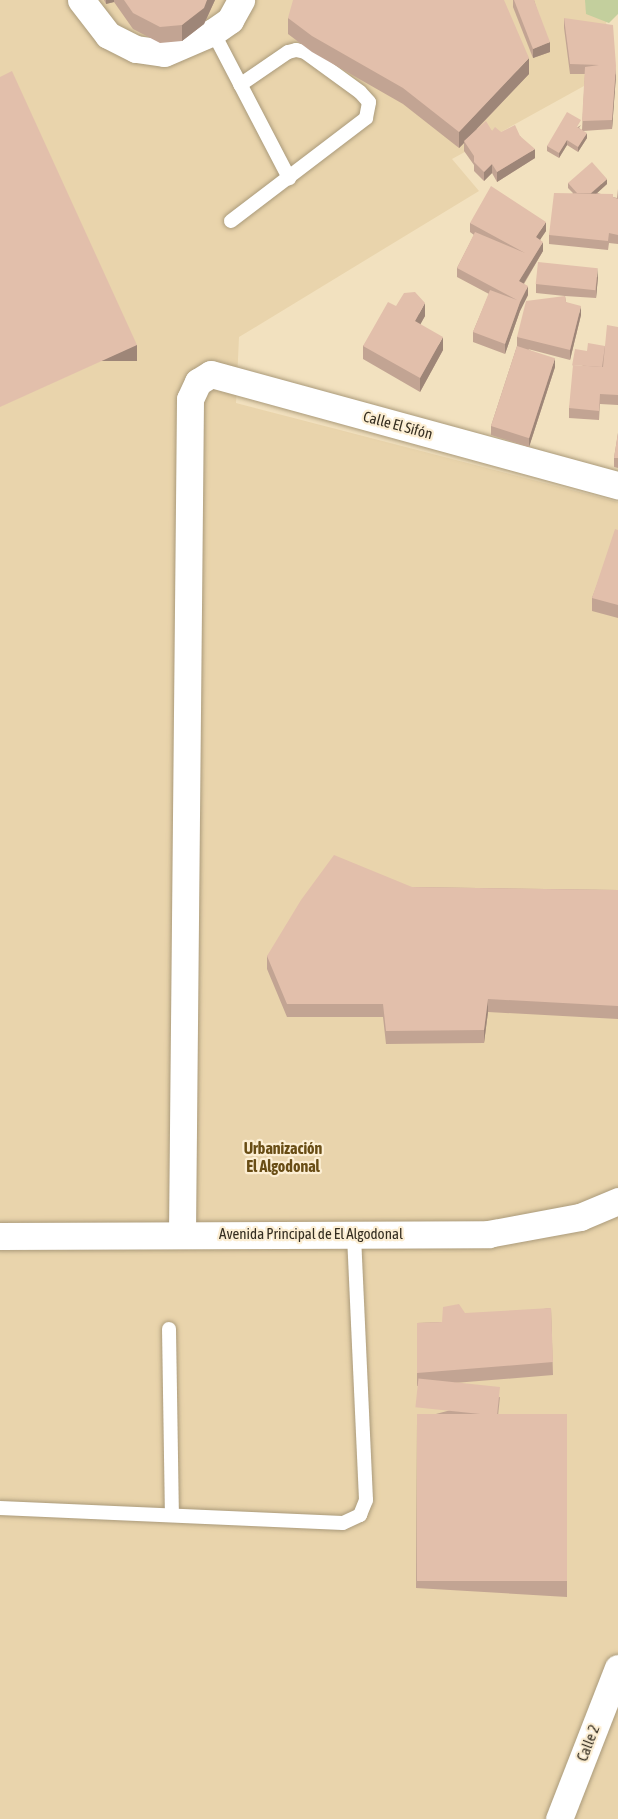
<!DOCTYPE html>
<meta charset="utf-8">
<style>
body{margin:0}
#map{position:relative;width:618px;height:1819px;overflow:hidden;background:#f2e1bf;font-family:"Asap Condensed",sans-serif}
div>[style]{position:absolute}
.built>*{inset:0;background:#e9d4ac}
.green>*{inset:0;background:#c3cf9d}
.roads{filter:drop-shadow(0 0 2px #aa9a7a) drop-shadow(0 0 2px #aa9a7a)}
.service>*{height:14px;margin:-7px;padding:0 7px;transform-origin:7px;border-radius:7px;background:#fff}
.minor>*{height:27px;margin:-13.5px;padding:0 13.5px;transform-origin:13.5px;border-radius:13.5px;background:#fff}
.wall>*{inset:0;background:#c2a493}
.shaded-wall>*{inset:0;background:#9e8678;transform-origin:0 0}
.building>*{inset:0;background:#e2bfab;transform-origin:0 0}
span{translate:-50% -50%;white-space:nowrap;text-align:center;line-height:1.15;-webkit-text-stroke:4.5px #fceed3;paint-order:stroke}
.street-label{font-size:15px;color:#342d20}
.neighbourhood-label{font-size:16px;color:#694d15;font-weight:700}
</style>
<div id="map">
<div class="built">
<i style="clip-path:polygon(0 0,607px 0,605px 62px,593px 81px,452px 159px,479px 191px,239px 337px,236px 403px,618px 502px,618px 1819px,0 1819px)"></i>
</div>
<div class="green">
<i style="clip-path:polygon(585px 0,618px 0,618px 14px,609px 23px,586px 14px)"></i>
</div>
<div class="roads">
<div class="service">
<i style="left:213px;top:32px;width:165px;rotate:62.5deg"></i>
<i style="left:231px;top:221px;width:170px;rotate:-37.3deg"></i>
<i style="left:366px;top:118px;width:16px;rotate:-79deg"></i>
<i style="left:369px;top:102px;width:13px;rotate:-132deg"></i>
<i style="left:360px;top:92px;width:68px;rotate:-144deg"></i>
<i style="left:305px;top:52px;width:9px;rotate:-167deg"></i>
<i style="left:296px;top:50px;width:8px;rotate:166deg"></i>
<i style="left:288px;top:52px;width:58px;rotate:145.5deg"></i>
<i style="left:169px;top:1329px;width:186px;rotate:89.1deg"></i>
<i style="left:0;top:1508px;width:343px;rotate:2.5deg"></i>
<i style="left:343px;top:1523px;width:19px;rotate:-25deg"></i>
<i style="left:360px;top:1515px;width:16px;rotate:-68deg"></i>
<i style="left:366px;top:1500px;width:266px;rotate:-92.6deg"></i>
</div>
<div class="minor">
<i style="left:81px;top:0;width:44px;rotate:52.4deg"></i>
<i style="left:108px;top:35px;width:31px;rotate:27deg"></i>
<i style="left:136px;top:49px;width:28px;rotate:8deg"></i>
<i style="left:164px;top:53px;width:53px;rotate:-23.2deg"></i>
<i style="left:213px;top:32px;width:21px;rotate:-35deg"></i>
<i style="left:230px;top:20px;width:23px;rotate:-61deg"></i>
<i style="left:182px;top:1233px;width:834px;rotate:-89.45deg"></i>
<i style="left:190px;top:399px;width:19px;rotate:-65deg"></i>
<i style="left:198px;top:382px;width:15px;rotate:-32deg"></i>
<i style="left:211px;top:374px;width:422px;rotate:15.3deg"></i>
<i style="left:0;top:1236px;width:488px;rotate:-0.2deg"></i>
<i style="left:488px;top:1234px;width:94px;rotate:-10.5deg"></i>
<i style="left:580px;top:1217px;width:41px;rotate:-22.8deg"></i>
<i style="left:559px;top:1819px;width:162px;rotate:-68.7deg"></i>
</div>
</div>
<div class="wall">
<i style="clip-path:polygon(104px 0,215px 0,204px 24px,182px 41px,160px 43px,133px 29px,114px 2px,106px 4px)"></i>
<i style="clip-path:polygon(513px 0,534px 0,550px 52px,533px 58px,513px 7px)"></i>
<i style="clip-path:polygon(288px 18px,529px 74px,477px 129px,501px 132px,520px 136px,535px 158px,497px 182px,492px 173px,484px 181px,474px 171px,474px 165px,464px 151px,464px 143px,459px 148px,403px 104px,312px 52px,288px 34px)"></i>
<i style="clip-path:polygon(564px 18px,616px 75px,612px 129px,583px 131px,587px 138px,578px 152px,567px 145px,559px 158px,547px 151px,547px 146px,581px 125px,579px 128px,582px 130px,585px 74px,570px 74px,564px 28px)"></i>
<i style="clip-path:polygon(568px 183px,607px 184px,597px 193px,617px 198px,618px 189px,618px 244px,609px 243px,608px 250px,549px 244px,549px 235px,573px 193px,568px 188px)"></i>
<i style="clip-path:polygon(470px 223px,546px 231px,540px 239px,543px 251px,524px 284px,528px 295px,520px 311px,505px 354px,473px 342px,473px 332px,489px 294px,457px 277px,457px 268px,474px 235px,470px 232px)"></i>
<i style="clip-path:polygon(598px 277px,596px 298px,565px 296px,566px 302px,581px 315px,570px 360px,528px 349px,555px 367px,529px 447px,491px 435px,491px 426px,517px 346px,517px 337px,565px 296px,536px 293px,536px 284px)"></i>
<i style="clip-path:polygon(396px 306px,425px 316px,420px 324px,443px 350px,420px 392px,363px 359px,363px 346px)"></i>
<i style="clip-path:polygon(618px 327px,618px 405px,600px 404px,599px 420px,569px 418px,569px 408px,587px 351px,605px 346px)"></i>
<i style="clip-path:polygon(618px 433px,618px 468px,614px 467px,614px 458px)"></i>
<i style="clip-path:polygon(618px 530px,618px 618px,592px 611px,592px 598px)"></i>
<i style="clip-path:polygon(412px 887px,618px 890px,618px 1019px,488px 1012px,484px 1043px,386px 1044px,383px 1017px,287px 1017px,267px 969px,267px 956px)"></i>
<i style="clip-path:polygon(551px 1308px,553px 1375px,417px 1386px,417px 1323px,442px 1322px)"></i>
<i style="clip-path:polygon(500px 1397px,498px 1416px,567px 1414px,567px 1597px,416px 1588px,417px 1419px)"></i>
</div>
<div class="shaded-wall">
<i style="clip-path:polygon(106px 0,114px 0,114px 2px,106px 4px)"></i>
<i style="clip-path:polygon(207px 0,215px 0,204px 24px,182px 41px,182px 25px)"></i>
<i style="clip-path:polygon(550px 42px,550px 52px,533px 58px,533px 49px)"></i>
<i style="clip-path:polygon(529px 58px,529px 74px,464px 142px,464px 141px,464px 143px,459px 148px,459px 132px)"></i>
<i style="clip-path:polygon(616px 66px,616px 75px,612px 129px,612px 120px)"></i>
<i style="clip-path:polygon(587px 133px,587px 138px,578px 152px,578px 147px)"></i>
<i style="clip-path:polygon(567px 140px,567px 145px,559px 158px,559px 153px)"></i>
<i style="clip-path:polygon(535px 149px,535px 158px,497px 182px,497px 172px)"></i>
<i style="clip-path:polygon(492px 164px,492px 173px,484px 181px,484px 172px)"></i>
<i style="clip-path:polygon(607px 179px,607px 184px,586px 203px,586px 198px)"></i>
<i style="clip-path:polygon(546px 222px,546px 231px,536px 246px,536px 237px)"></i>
<i style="clip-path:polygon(543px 242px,543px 251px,519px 291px,519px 281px)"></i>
<i style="clip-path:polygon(598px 268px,598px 277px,596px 298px,596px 289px)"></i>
<i style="clip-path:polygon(528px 286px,528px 295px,520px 311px,505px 354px,505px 344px,520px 302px)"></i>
<i style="clip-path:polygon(425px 303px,425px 316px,415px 334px,415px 321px)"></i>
<i style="clip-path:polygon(581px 306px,581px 315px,570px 360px,570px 350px)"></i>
<i style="clip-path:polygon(443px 337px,443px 350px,420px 392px,420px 378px)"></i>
<i style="left:137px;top:345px;width:16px;height:150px;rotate:90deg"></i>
<i style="clip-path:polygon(555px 358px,555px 367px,529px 447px,529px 438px)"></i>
<i style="clip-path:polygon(488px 999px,488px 1012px,484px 1043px,484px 1030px)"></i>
</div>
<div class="building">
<i style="clip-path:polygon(124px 0,207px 0,204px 8px,182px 25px,160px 27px,133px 13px)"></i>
<i style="clip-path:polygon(293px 0,504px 0,529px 58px,459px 132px,403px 88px,312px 36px,288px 18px)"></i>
<i style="clip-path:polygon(514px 0,534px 0,550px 42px,533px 49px)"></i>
<i style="clip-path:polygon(564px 18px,613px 25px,616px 66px,612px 120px,582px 121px,585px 67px,599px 65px,570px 64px)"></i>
<i style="clip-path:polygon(12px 71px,137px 345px,0 407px,0 77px)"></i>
<i style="clip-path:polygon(567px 112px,581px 120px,577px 127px,587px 133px,578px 147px,567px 140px,559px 153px,547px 146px)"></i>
<i style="clip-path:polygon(486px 121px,492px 131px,495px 127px,501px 132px,515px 125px,520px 136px,535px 149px,497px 172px,492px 164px,484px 172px,474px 162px,474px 156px,464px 141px)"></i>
<i style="clip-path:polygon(592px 162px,607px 179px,591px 193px,577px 193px,568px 183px)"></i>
<i style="clip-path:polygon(491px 186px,546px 222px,536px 237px,543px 242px,519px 281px,528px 286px,520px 302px,505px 344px,473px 332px,490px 290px,517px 300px,457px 268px,475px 232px,525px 253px,470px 223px)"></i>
<i style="clip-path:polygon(554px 193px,613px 194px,613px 197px,618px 199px,618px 235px,609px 233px,608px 241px,549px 235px)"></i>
<i style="left:538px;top:262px;width:60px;height:22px;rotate:6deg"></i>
<i style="clip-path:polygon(415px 292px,425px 303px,415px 321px,443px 337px,420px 378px,363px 346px,388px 302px,396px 306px,404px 293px)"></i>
<i style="clip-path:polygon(565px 296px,566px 302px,581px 306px,570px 350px,517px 337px,526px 301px)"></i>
<i style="clip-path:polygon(607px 325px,618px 327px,618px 395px,600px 394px,599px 411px,569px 408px,573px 365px,603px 367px)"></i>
<i style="clip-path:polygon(588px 343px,605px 346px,602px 367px,573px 365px,572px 366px,575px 349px,587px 351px)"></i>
<i style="left:517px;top:346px;width:40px;height:84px;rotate:18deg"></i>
<i style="clip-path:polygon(618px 433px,618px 458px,614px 458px)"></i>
<i style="clip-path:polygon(615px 529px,618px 530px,618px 605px,592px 598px)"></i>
<i style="clip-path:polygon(334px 855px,412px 887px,618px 890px,618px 1006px,488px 999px,484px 1030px,386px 1031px,383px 1004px,287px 1004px,267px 956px,301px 900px)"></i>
<i style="clip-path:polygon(459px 1304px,465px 1313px,551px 1308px,553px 1362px,417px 1373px,417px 1323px,442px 1322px,443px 1307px)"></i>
<i style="left:500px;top:1387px;width:29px;height:82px;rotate:96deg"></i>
<i style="left:567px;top:1414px;width:167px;height:150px;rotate:90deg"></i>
</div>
<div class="street-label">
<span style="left:398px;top:425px;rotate:15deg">Calle El Sifón</span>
<span style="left:311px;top:1234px">Avenida Principal de El Algodonal</span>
<span style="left:588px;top:1743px;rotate:-69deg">Calle 2</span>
</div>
<div class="neighbourhood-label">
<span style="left:283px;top:1157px">Urbanización<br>El Algodonal</span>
</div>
</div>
